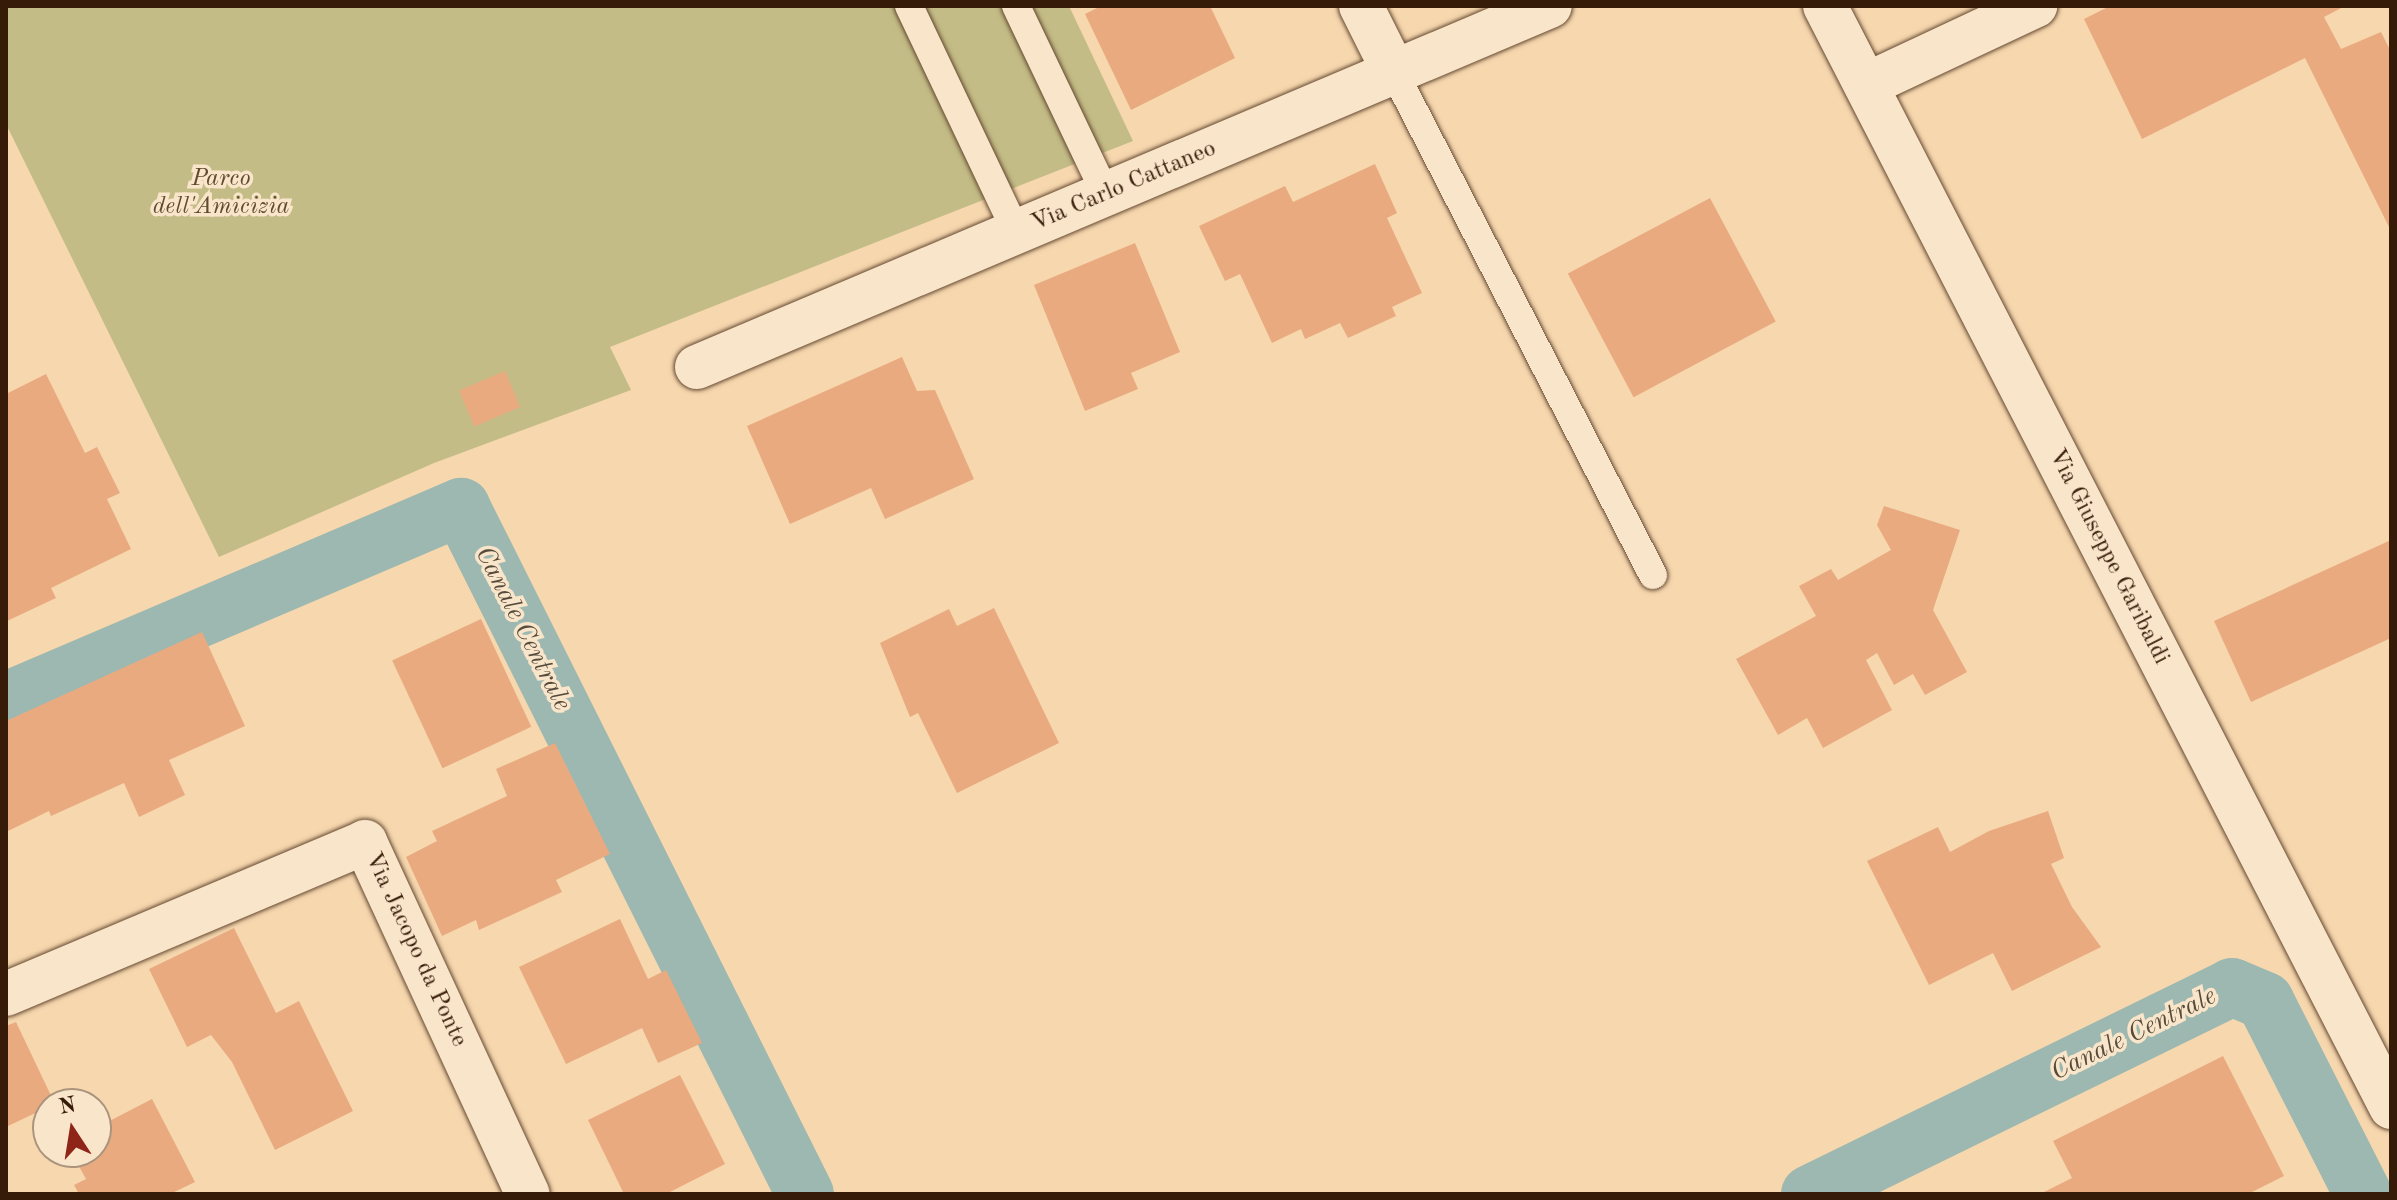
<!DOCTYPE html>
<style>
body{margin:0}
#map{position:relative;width:2397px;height:1200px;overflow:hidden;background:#f6d7ae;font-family:"Old Standard TT",serif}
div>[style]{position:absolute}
.green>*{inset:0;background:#c3bc86}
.canal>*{height:58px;margin:-29px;padding:0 29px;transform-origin:29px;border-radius:29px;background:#9db8b0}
.building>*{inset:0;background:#eaaa7f;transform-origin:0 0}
.roads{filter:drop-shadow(0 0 2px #664a32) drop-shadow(0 0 2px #664a32)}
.service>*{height:28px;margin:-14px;padding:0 14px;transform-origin:14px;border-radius:14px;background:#f9e5ca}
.minor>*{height:44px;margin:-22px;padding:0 22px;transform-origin:22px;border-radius:22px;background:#f9e5ca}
span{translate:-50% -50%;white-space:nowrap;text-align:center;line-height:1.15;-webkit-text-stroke:7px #f9e5ca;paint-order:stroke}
.park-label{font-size:24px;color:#604b2e;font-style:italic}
.street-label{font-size:24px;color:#361b09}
.water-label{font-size:26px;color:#554a3b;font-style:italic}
.frame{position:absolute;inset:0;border:8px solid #361b09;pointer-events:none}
.north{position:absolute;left:32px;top:1088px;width:80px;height:80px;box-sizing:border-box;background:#f9e5ca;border:2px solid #ab947d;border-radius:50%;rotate:348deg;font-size:22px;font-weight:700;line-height:32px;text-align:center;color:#361b09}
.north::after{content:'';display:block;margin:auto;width:28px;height:36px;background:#8f2418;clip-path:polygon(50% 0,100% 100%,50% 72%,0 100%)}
</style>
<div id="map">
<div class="green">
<i style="clip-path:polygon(6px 6px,1069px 6px,1133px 141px,610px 347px,631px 390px,434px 463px,219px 557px,6px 124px)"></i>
</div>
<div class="canal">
<i style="left:6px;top:701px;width:495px;rotate:-23.1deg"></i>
<i style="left:461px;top:507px;width:768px;rotate:63.4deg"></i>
<i style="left:1810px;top:1194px;width:470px;rotate:-26.1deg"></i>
<i style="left:2232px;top:987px;width:36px;rotate:23deg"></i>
<i style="left:2265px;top:1001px;width:216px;rotate:63.1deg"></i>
</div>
<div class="building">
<i style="clip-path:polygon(1101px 6px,1210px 6px,1235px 58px,1131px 110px,1085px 14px)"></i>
<i style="clip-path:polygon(2110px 6px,2345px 6px,2324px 17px,2341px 49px,2381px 32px,2391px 52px,2391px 231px,2305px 58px,2142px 139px,2084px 19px)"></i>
<i style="clip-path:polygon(1375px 164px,1397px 213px,1387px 218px,1422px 293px,1392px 307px,1396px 316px,1348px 338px,1340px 323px,1305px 339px,1301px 329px,1272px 343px,1240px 274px,1225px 281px,1199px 226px,1285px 186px,1293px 202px)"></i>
<i style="left:1710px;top:198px;width:140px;height:161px;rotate:62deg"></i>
<i style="clip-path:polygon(1135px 243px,1180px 352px,1131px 373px,1138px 389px,1085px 411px,1034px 285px)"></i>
<i style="clip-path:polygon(902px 357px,917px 391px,935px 390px,974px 479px,885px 519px,871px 488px,790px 524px,747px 426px)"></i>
<i style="left:505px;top:371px;width:39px;height:50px;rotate:67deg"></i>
<i style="clip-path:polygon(46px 374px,85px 453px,97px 447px,120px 493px,107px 499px,131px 549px,51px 588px,56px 598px,7px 621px,6px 394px)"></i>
<i style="clip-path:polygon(1884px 506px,1960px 530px,1933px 610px,1967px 672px,1925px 695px,1913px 674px,1894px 685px,1877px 653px,1866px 660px,1892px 710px,1823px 748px,1807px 718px,1778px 735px,1736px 659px,1816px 616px,1799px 586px,1831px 569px,1838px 580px,1891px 550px,1877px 525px)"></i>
<i style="clip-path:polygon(2391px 540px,2391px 638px,2251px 702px,2214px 621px)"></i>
<i style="clip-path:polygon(994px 608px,1059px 743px,957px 793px,918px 713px,910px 717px,880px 643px,949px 609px,957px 626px)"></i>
<i style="left:481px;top:619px;width:119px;height:98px;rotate:65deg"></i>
<i style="clip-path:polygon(202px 632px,245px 726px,169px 760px,185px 795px,139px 817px,124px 783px,51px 816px,49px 811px,8px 831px,6px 721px)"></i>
<i style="clip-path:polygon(555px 743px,610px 854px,556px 880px,562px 892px,479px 930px,476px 920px,442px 936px,406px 857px,437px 841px,432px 831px,507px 796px,496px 769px)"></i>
<i style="clip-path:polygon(2048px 811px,2064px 858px,2051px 864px,2072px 907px,2101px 947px,2012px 991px,1993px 953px,1929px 985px,1867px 861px,1938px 827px,1950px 852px,1989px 831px)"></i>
<i style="clip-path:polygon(620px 919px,648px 979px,666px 970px,702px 1043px,658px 1063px,642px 1028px,566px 1064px,519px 967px)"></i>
<i style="clip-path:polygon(234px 928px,276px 1013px,299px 1001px,353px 1111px,275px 1150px,232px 1062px,211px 1035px,187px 1047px,149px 969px)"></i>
<i style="clip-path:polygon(16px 1022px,55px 1104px,48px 1104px,48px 1107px,6px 1127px,6px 1026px)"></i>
<i style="clip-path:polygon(2223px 1056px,2284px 1176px,2248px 1194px,2040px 1194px,2072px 1178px,2053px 1141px)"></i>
<i style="clip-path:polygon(680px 1075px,725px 1164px,666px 1194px,624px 1194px,588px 1120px)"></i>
<i style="clip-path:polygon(152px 1099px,195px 1182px,170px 1194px,79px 1194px,74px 1185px,86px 1179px,71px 1152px,96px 1152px,96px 1128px)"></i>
</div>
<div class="roads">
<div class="service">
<i style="left:909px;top:6px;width:251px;rotate:64.6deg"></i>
<i style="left:1016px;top:6px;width:209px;rotate:64.5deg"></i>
<i style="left:1393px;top:70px;width:568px;rotate:62.76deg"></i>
</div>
<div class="minor">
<i style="left:1361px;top:6px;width:72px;rotate:63.4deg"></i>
<i style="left:1825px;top:6px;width:1238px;rotate:62.79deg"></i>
<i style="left:1866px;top:85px;width:187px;rotate:-25.1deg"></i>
<i style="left:697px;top:367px;width:926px;rotate:-22.94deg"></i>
<i style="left:6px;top:994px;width:390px;rotate:-22.9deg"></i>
<i style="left:365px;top:842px;width:388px;rotate:65.2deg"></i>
</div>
</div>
<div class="park-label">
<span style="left:221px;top:194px">Parco<br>dell'Amicizia</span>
</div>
<div class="street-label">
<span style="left:1124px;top:187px;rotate:-23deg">Via Carlo Cattaneo</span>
<span style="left:2108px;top:557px;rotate:63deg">Via Giuseppe Garibaldi</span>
<span style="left:415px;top:950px;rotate:65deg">Via Jacopo da Ponte</span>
</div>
<div class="water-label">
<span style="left:522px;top:629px;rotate:63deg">Canale Centrale</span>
<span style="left:2134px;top:1035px;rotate:-26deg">Canale Centrale</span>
</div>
<div class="frame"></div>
<div class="north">N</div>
</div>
